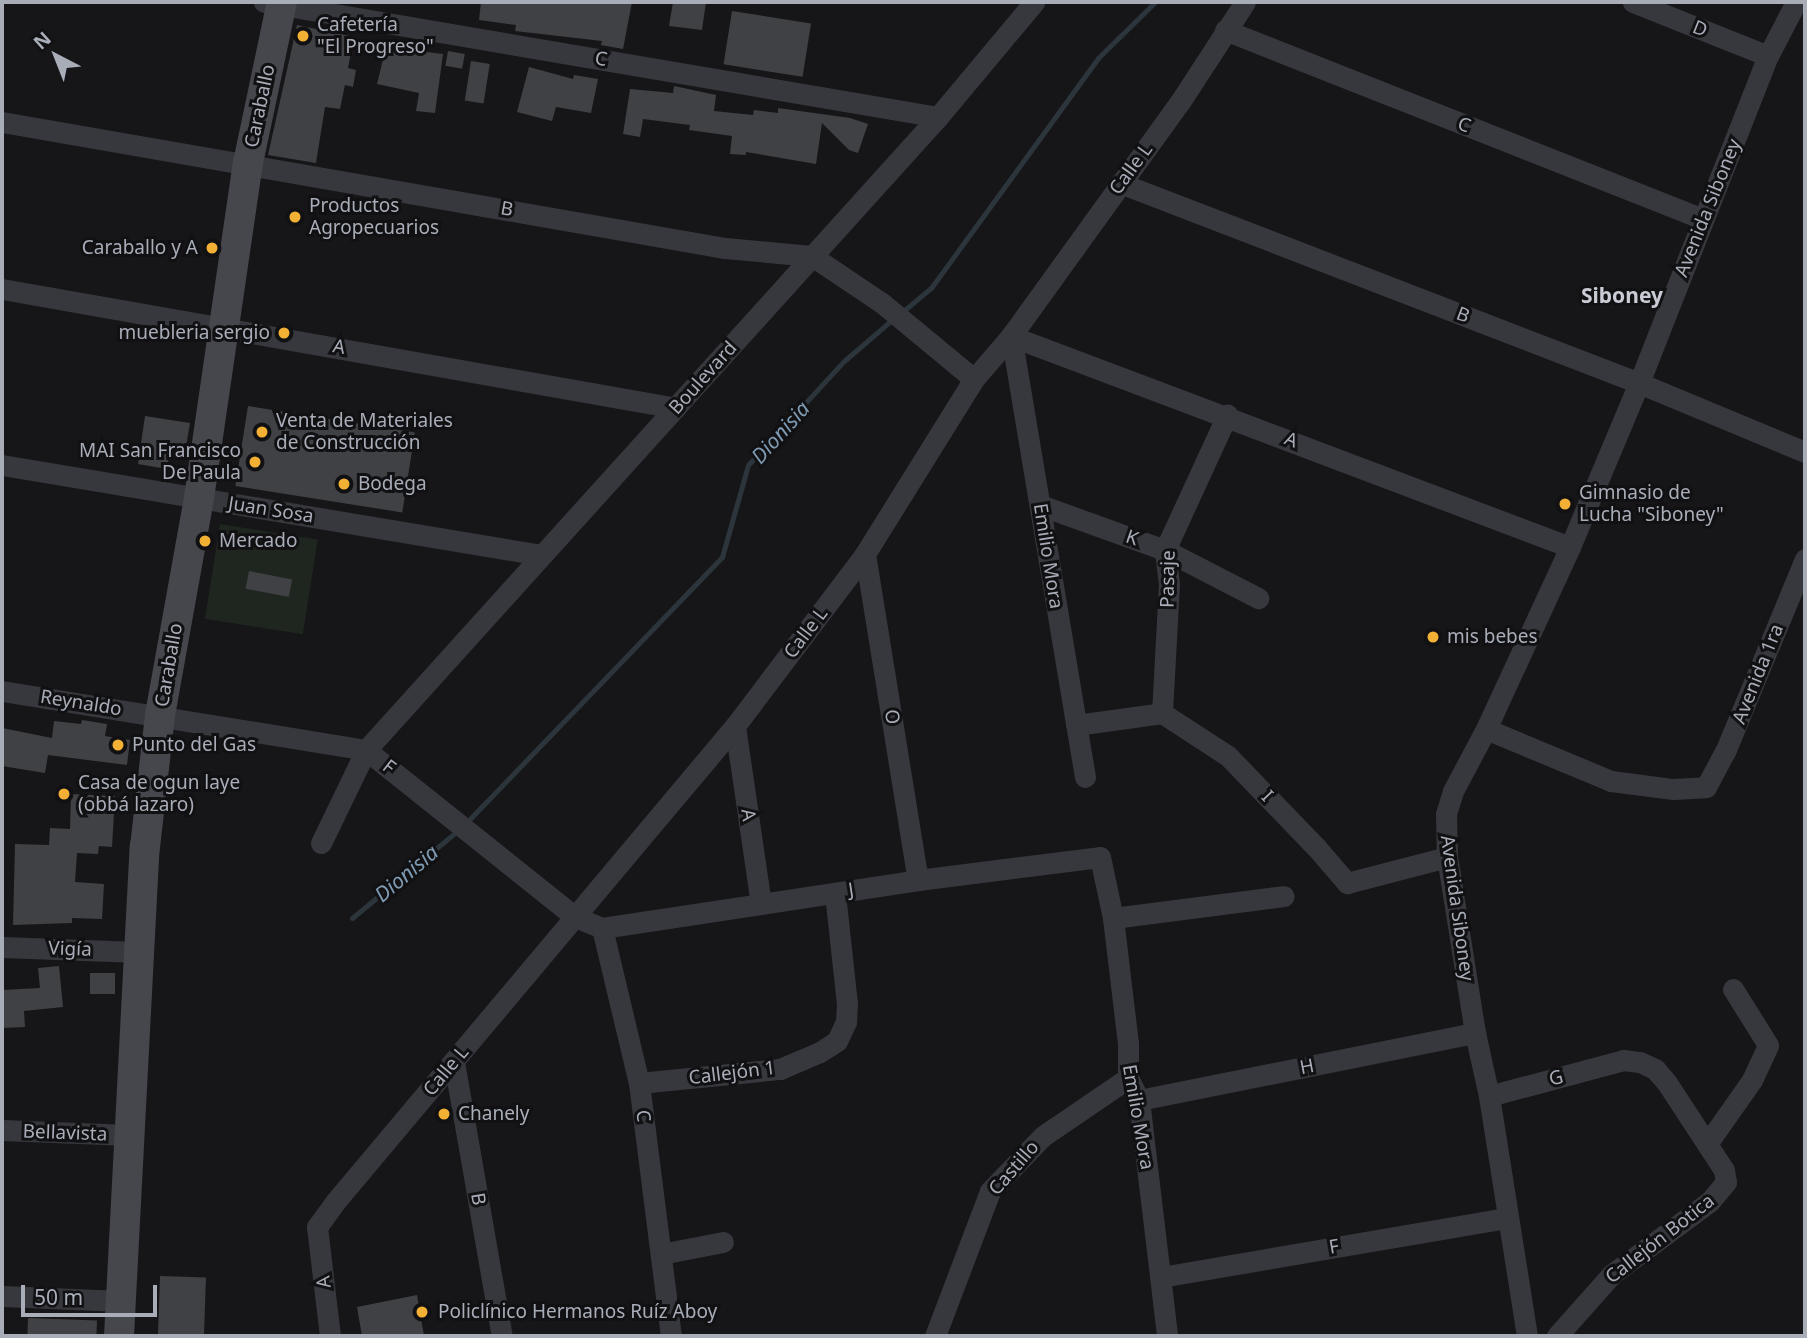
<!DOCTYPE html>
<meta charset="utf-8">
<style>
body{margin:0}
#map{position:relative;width:1807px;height:1338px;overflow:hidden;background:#161618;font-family:"Noto Sans",sans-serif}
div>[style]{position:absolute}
.green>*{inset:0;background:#1e261f;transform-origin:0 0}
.stream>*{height:5px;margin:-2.5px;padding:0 2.5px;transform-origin:2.5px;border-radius:2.5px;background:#2c353c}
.building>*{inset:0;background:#404145;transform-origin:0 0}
.street>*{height:21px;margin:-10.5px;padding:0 10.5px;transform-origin:10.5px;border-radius:10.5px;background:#37383d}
.secondary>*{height:30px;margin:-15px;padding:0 15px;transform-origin:15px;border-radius:15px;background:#45474d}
.dots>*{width:19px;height:19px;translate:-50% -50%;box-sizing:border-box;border:4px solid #111113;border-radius:50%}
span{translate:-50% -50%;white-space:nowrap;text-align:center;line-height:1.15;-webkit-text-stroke:6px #111113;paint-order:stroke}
.poi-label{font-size:19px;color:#a8adb8}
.left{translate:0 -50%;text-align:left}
.right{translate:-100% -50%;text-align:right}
.street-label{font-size:19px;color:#a8adb8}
.neighbourhood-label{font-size:21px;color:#c9ccd4;font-weight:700}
.water-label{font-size:21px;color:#7f9bb3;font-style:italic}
.frame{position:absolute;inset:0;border:4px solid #a8adb8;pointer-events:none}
.north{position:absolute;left:21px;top:21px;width:70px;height:70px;-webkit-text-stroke:5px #111113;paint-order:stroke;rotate:318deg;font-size:19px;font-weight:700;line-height:28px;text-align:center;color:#a8adb8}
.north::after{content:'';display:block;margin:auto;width:24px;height:32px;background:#a8adb8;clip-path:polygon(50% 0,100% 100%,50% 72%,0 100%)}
.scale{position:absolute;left:21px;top:1285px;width:136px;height:32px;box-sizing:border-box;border:4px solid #a8adb8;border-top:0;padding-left:9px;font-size:21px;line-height:24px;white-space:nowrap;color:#a8adb8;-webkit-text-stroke:5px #111113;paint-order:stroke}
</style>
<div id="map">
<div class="green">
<i style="left:220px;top:524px;width:99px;height:96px;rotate:9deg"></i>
</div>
<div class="stream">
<i style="left:901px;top:313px;width:39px;rotate:-40deg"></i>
<i style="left:931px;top:288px;width:284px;rotate:-54deg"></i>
<i style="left:1098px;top:58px;width:80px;rotate:-44.5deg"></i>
<i style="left:465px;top:824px;width:371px;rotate:-46.1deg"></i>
<i style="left:722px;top:557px;width:96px;rotate:-74.2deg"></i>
<i style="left:748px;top:465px;width:142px;rotate:-47.3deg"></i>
<i style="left:844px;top:361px;width:65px;rotate:-40.6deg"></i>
<i style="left:352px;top:918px;width:136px;rotate:-39.6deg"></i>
</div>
<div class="building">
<i style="clip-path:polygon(481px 2px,632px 2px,623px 49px,601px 45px,602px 41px,515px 31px,516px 25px,479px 20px)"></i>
<i style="clip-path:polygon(673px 2px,706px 2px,702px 30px,669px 26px)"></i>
<i style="left:732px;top:11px;width:80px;height:54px;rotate:9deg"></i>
<i style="clip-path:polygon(297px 25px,354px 37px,348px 68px,356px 70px,353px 87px,345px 85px,340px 109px,325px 107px,316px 163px,268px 155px)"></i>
<i style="clip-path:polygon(386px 47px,443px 54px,435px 113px,416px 111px,419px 93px,377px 84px)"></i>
<i style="left:448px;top:51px;width:17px;height:15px;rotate:10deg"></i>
<i style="left:471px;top:61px;width:19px;height:40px;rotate:9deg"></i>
<i style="clip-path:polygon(529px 67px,573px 79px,574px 75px,598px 79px,591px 113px,556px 107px,552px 121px,517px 112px)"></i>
<i style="clip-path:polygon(674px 86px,716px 95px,714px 111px,753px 115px,754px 110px,778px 113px,778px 108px,850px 118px,868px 124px,858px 153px,849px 150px,822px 123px,816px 164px,746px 152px,746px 155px,730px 154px,732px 136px,689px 130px,690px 125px,643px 119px,640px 137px,623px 134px,630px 89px,673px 93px)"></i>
<i style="left:248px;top:406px;width:169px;height:81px;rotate:9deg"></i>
<i style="clip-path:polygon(145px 416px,190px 423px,186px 447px,171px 445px,167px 469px,138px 464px)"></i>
<i style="left:249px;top:571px;width:44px;height:18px;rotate:11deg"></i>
<i style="clip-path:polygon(82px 720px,107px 724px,105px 736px,130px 740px,127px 765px,48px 755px,45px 773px,2px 766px,2px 728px,52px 738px,54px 721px,81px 724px)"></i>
<i style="clip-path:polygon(71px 794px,115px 796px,112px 847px,99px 846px,98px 854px,77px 853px,75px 882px,104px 884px,102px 919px,72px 918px,72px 923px,13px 925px,15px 844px,49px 845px,50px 828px,70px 829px)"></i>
<i style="clip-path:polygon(59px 966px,63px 1007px,24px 1011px,25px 1027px,2px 1028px,2px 990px,40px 988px,38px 968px)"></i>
<i style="left:90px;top:973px;width:25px;height:21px"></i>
<i style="left:160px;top:1276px;width:46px;height:59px;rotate:2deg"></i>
<i style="clip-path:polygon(417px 1295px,424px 1336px,362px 1336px,357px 1307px)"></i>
<i style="left:28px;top:1318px;width:69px;height:18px;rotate:2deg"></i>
</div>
<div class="street">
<i style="left:264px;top:2px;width:684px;rotate:9.68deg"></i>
<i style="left:1633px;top:2px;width:145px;rotate:21.8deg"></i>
<i style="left:1225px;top:30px;width:514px;rotate:21.57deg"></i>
<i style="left:2px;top:122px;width:734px;rotate:9.89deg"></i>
<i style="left:725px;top:248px;width:87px;rotate:5.3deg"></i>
<i style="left:812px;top:256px;width:84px;rotate:33.9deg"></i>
<i style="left:882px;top:303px;width:119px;rotate:39.6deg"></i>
<i style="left:1120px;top:183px;width:556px;rotate:21.07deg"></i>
<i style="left:1639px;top:383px;width:180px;rotate:22.6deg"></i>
<i style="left:2px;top:289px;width:684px;rotate:10.01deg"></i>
<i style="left:2px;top:465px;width:546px;rotate:9.48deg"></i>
<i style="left:1040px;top:505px;width:133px;rotate:19.8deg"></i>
<i style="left:1165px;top:550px;width:105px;rotate:27.3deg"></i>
<i style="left:865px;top:554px;width:330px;rotate:80.8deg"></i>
<i style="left:2px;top:691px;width:369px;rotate:9.2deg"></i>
<i style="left:366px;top:750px;width:268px;rotate:38.6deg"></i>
<i style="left:575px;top:917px;width:29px;rotate:22deg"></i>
<i style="left:602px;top:928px;width:159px;rotate:76.6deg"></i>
<i style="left:639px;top:1083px;width:255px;rotate:82.8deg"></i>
<i style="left:1162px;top:713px;width:129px;rotate:-86.9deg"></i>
<i style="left:1169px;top:584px;width:34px;rotate:-97deg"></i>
<i style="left:1165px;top:550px;width:149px;rotate:-65.3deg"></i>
<i style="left:1076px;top:725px;width:87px;rotate:-7.9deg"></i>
<i style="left:1162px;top:713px;width:79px;rotate:33.1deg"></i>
<i style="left:1228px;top:756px;width:127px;rotate:46deg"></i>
<i style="left:1316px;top:847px;width:48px;rotate:49.3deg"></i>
<i style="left:1347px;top:883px;width:103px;rotate:-14.6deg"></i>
<i style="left:735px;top:726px;width:180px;rotate:81.7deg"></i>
<i style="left:1486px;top:729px;width:135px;rotate:22.6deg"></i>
<i style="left:1611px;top:781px;width:63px;rotate:7.4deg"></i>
<i style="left:1673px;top:789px;width:33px;rotate:-3deg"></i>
<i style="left:1706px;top:787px;width:40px;rotate:-62deg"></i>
<i style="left:1725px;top:752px;width:209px;rotate:-67.5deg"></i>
<i style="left:1085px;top:777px;width:447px;rotate:-99.5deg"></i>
<i style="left:1011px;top:336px;width:597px;rotate:20.68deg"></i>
<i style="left:321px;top:843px;width:103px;rotate:-64.2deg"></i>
<i style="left:366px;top:750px;width:853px;rotate:-47.9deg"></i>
<i style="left:938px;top:117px;width:150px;rotate:-50.1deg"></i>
<i style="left:1113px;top:918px;width:172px;rotate:-7.3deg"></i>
<i style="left:602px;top:928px;width:320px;rotate:-8.6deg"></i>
<i style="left:918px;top:880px;width:183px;rotate:-7.2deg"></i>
<i style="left:1100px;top:857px;width:62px;rotate:78deg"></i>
<i style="left:1113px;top:918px;width:127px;rotate:83.2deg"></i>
<i style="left:1128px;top:1044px;width:34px;rotate:90deg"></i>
<i style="left:1128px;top:1078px;width:25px;rotate:63deg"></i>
<i style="left:1139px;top:1100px;width:238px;rotate:83.2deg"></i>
<i style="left:2px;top:947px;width:137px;rotate:2.1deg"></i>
<i style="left:454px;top:1062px;width:278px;rotate:80.1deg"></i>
<i style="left:639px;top:1083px;width:142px;rotate:-5.7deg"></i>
<i style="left:780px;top:1069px;width:43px;rotate:-23deg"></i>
<i style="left:820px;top:1052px;width:20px;rotate:-33deg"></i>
<i style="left:837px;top:1041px;width:21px;rotate:-65deg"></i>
<i style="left:846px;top:1022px;width:18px;rotate:-87deg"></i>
<i style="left:847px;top:1004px;width:112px;rotate:-96.2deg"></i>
<i style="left:1489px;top:1096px;width:139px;rotate:-15deg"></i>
<i style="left:1623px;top:1060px;width:17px;rotate:7deg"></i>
<i style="left:1640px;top:1062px;width:17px;rotate:25deg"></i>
<i style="left:1655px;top:1069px;width:18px;rotate:49deg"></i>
<i style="left:1667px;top:1083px;width:104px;rotate:56.8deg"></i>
<i style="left:1724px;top:1170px;width:12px;rotate:81deg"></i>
<i style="left:1726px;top:1182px;width:26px;rotate:130deg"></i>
<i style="left:1709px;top:1202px;width:121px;rotate:143.4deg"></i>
<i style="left:1612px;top:1274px;width:83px;rotate:131.6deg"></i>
<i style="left:1139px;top:1100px;width:343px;rotate:-11.3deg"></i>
<i style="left:2px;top:1130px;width:127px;rotate:2.3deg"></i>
<i style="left:1707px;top:1144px;width:78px;rotate:-54.9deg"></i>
<i style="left:1752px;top:1080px;width:38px;rotate:-65deg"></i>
<i style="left:1768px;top:1045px;width:66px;rotate:-122deg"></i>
<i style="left:661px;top:1254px;width:63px;rotate:-11deg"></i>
<i style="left:1161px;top:1277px;width:351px;rotate:-9.7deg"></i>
<i style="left:2px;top:1296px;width:119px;rotate:2.4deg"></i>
<i style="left:330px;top:1336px;width:110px;rotate:-96.8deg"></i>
<i style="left:317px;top:1227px;width:31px;rotate:-54deg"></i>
<i style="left:335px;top:1202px;width:622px;rotate:-49.96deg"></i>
<i style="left:735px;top:726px;width:216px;rotate:-52.9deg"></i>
<i style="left:865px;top:554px;width:206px;rotate:-58.1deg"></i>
<i style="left:974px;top:379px;width:57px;rotate:-49.3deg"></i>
<i style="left:1011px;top:336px;width:289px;rotate:-54.2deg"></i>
<i style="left:1180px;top:102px;width:119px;rotate:-57deg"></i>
<i style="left:935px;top:1336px;width:155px;rotate:-69.2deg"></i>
<i style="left:990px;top:1191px;width:76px;rotate:-46.1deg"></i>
<i style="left:1043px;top:1136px;width:103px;rotate:-34.3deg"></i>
<i style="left:1527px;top:1336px;width:243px;rotate:-99deg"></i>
<i style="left:1489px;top:1096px;width:65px;rotate:-102.5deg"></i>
<i style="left:1475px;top:1033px;width:178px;rotate:-99deg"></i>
<i style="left:1447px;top:857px;width:43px;rotate:-91.3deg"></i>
<i style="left:1446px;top:814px;width:24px;rotate:-73deg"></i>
<i style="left:1453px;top:791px;width:70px;rotate:-62deg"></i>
<i style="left:1486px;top:729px;width:200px;rotate:-65.2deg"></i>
<i style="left:1570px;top:547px;width:178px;rotate:-67.2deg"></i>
<i style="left:1639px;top:383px;width:352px;rotate:-68.5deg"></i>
<i style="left:1768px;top:56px;width:61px;rotate:-62.6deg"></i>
</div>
<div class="secondary">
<i style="left:119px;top:1336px;width:490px;rotate:-87deg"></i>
<i style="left:145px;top:847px;width:133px;rotate:-83.5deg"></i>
<i style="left:160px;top:715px;width:220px;rotate:-79.8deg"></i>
<i style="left:199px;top:498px;width:339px;rotate:-81.7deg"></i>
<i style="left:248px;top:163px;width:165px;rotate:-78.1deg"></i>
</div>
<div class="dots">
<i style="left:303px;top:36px;background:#f2b134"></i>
<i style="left:295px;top:217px;background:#f2b134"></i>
<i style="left:212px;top:248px;background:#f2b134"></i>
<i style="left:284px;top:333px;background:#f2b134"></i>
<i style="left:262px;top:432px;background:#f2b134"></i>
<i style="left:255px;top:462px;background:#f2b134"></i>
<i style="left:344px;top:484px;background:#f2b134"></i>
<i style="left:1565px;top:504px;background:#f2b134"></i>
<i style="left:205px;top:541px;background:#f2b134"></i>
<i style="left:1433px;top:637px;background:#f2b134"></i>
<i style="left:118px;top:745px;background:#f2b134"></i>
<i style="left:64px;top:794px;background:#f2b134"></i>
<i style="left:444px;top:1114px;background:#f2b134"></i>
<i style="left:422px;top:1312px;background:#f2b134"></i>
</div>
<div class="poi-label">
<span class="left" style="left:317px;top:36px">Cafetería<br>"El Progreso"</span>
<span class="left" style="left:309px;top:217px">Productos<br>Agropecuarios</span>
<span class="right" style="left:198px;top:248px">Caraballo y A</span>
<span class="right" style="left:270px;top:333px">muebleria sergio</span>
<span class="left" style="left:276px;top:432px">Venta de Materiales<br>de Construcción</span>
<span class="right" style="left:241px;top:462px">MAI San Francisco<br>De Paula</span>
<span class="left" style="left:358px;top:484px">Bodega</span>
<span class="left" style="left:1579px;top:504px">Gimnasio de<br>Lucha "Siboney"</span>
<span class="left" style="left:219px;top:541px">Mercado</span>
<span class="left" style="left:1447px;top:637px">mis bebes</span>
<span class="left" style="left:132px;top:745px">Punto del Gas</span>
<span class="left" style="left:78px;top:794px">Casa de ogun laye<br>(obbá lazaro)</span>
<span class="left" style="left:458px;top:1114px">Chanely</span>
<span class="left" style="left:438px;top:1312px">Policlínico Hermanos Ruíz Aboy</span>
</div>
<div class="street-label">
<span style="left:1700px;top:29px;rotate:22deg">D</span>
<span style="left:601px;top:59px;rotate:10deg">C</span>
<span style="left:260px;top:106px;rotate:-78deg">Caraballo</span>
<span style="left:1464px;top:125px;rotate:21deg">C</span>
<span style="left:1131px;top:169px;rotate:-54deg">Calle L</span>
<span style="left:1708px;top:208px;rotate:-68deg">Avenida Siboney</span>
<span style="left:507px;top:209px;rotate:10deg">B</span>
<span style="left:1463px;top:315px;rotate:21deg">B</span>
<span style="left:339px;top:347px;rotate:10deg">A</span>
<span style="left:703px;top:378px;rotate:-48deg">Boulevard</span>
<span style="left:1291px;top:440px;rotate:21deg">A</span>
<span style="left:271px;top:510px;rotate:9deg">Juan Sosa</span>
<span style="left:1132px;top:538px;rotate:19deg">K</span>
<span style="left:1048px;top:556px;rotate:81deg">Emilio Mora</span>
<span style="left:1168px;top:579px;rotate:-89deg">Pasaje</span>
<span style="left:806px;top:633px;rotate:-53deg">Calle L</span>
<span style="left:169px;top:665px;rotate:-80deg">Caraballo</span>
<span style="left:1758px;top:674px;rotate:-68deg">Avenida 1ra</span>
<span style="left:81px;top:703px;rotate:9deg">Reynaldo</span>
<span style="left:892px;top:717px;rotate:81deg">O</span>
<span style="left:389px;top:767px;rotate:38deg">F</span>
<span style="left:1267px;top:796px;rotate:46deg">I</span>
<span style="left:748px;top:815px;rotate:82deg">A</span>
<span style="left:851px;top:890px;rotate:-9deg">J</span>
<span style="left:1457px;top:908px;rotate:82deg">Avenida Siboney</span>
<span style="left:70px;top:949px;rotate:2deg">Vigía</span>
<span style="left:1307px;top:1067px;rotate:-11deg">H</span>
<span style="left:446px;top:1071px;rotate:-50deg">Calle L</span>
<span style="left:732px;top:1073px;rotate:-7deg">Callejón 1</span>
<span style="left:1556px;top:1078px;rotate:-15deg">G</span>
<span style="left:643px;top:1116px;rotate:83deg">C</span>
<span style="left:1138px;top:1117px;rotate:80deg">Emilio Mora</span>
<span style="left:65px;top:1133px;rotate:2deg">Bellavista</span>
<span style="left:1014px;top:1168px;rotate:-49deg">Castillo</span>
<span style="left:478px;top:1199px;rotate:80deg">B</span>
<span style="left:1660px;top:1239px;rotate:-38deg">Callejón Botica</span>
<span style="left:1334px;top:1247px;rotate:-10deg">F</span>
<span style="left:324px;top:1282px;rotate:-97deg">A</span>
</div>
<div class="neighbourhood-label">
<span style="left:1622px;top:295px">Siboney</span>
</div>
<div class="water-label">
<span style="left:780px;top:432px;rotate:-48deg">Dionisia</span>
<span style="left:406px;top:873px;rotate:-40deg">Dionisia</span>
</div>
<div class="frame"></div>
<div class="north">N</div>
<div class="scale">50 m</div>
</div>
